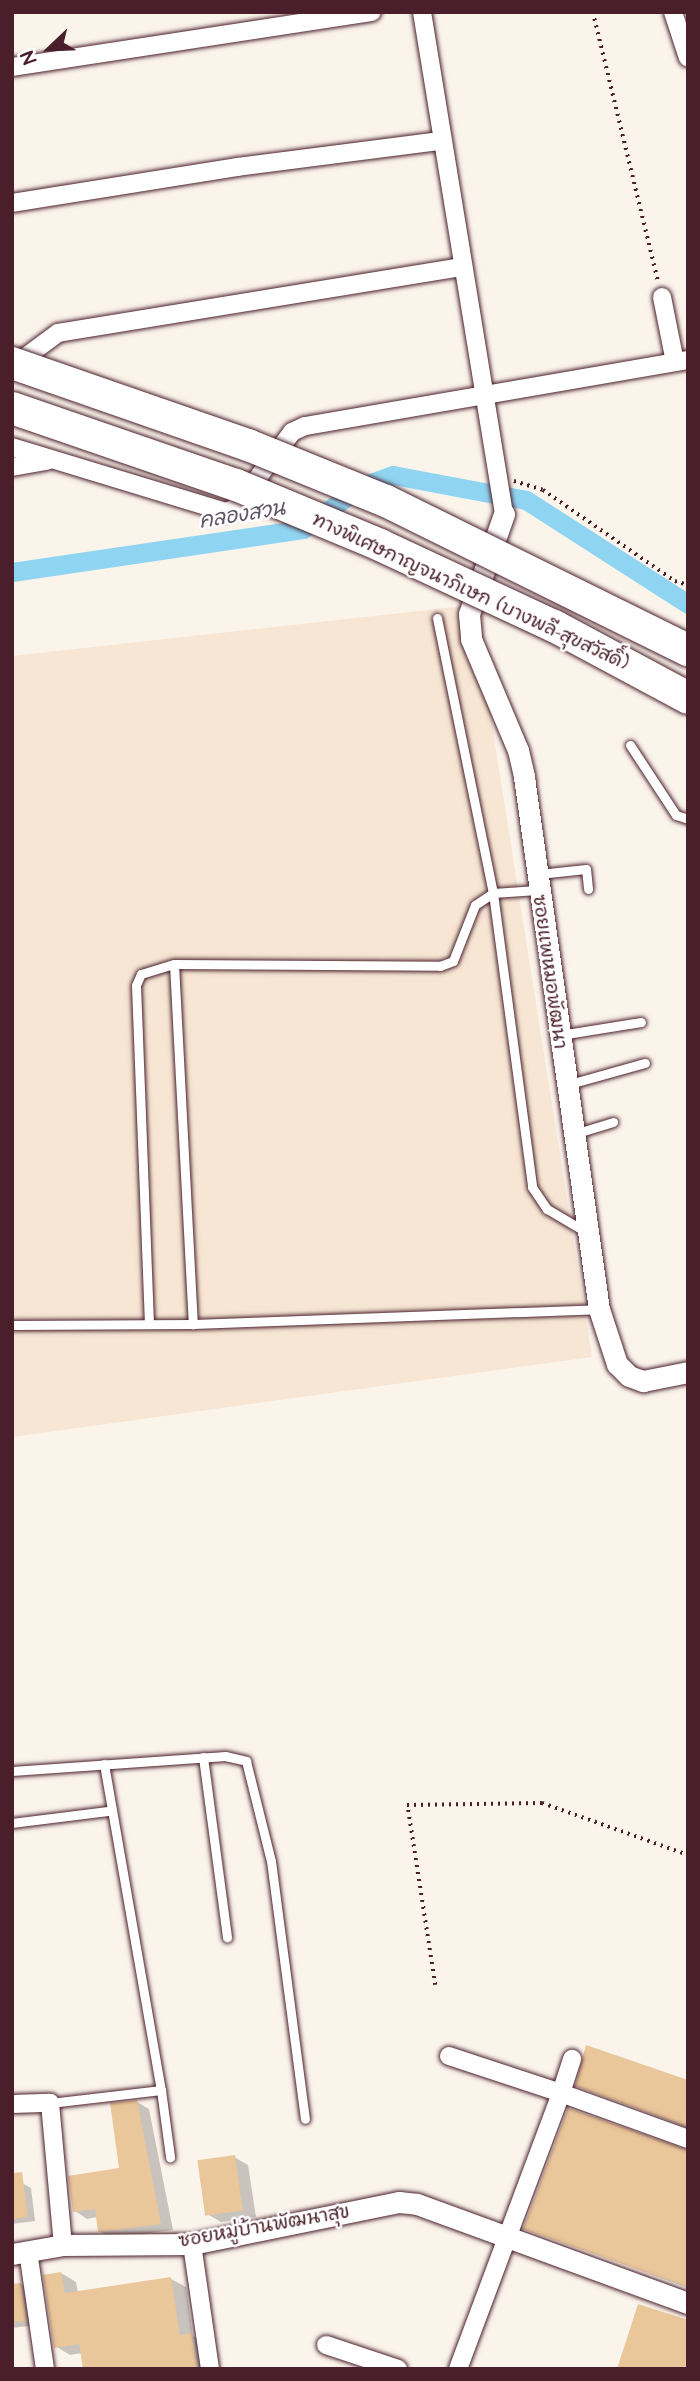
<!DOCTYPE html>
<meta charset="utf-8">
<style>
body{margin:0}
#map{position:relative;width:700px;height:2381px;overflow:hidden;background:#fbf4eb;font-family:"Architects Daughter","Playpen Sans Thai",sans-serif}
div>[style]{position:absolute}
.built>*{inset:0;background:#f6e6d3}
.shadow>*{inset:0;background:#0003}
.canal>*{height:19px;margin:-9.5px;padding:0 9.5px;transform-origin:9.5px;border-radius:9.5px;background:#8fd4f1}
.building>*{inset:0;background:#eac69b;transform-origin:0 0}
.path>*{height:3.5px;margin-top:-1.75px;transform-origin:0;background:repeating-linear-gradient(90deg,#4a1f2b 0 2px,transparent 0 7px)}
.roads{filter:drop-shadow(0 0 2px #4a1f2b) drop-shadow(0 0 2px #4a1f2b)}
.service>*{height:9px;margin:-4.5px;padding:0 4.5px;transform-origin:4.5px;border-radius:4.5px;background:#fff}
.minor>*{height:18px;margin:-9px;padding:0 9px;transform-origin:9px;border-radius:9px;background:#fff}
.tertiary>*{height:21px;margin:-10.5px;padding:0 10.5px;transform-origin:10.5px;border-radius:10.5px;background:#fff}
.bridges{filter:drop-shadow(0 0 2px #4a1f2b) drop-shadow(0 0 2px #4a1f2b)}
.motorway-bridge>*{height:32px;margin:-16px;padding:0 16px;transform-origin:16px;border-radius:16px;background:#fff}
span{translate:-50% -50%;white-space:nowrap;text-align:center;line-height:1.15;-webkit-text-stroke:5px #fff;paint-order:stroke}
.street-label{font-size:19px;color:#4a1f2b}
.water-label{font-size:21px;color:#5f5566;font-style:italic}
.frame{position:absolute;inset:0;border:14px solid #4a1f2b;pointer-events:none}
.north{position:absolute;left:14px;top:14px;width:70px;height:70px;-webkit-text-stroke:5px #fff;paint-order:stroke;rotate:247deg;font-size:19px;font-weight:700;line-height:28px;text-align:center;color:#4a1f2b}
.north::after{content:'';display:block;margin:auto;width:24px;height:32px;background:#4a1f2b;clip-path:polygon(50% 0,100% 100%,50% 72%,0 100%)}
</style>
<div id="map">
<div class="built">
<i style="clip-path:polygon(473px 605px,592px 1357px,12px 1437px,12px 656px)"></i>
</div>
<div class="shadow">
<i style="clip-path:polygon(688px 2081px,688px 2128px,577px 2085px)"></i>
<i style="clip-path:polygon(137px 2102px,149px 2109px,173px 2230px,112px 2238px,99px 2231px,97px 2217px,87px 2219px,75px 2211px,121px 2169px)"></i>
<i style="clip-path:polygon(688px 2150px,688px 2288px,525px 2228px,684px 2152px)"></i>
<i style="clip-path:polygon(234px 2157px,248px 2165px,256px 2217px,221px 2222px,207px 2214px)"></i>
<i style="clip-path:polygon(22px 2183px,31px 2188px,35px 2221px,12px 2224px,12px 2184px)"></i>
<i style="clip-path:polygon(61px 2273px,76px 2282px,78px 2293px,171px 2279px,186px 2287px,193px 2336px,206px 2343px,210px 2369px,85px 2369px,82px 2353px,70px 2355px,55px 2346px)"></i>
<i style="clip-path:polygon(21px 2284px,30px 2290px,35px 2325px,12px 2328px,12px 2285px)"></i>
</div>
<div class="canal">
<i style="left:12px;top:572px;width:294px;rotate:-8.4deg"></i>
<i style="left:303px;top:529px;width:71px;rotate:-36.4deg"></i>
<i style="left:360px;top:487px;width:35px;rotate:-20deg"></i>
<i style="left:393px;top:475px;width:135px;rotate:10.6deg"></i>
<i style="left:526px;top:500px;width:193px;rotate:32.7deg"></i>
</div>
<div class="building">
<i style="clip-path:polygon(586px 2045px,688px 2080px,688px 2127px,575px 2086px)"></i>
<i style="clip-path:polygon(137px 2100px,161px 2224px,98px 2232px,95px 2209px,73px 2212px,68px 2176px,119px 2168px,110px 2103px)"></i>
<i style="clip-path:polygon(568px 2108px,688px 2150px,688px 2287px,523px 2229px)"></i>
<i style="left:235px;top:2155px;width:56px;height:38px;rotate:82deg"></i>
<i style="clip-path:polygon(22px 2172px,28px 2217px,12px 2219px,12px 2173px)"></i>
<i style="clip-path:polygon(61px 2272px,65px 2293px,171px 2277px,180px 2335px,191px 2333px,197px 2369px,83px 2369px,79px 2344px,54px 2348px,43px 2275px)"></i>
<i style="clip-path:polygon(21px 2283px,27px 2321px,12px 2322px,12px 2284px)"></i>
<i style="clip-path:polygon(638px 2304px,688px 2320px,688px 2369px,617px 2369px)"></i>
</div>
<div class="path">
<i style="left:593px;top:12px;width:277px;rotate:76.4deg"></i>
<i style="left:514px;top:481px;width:30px;rotate:17deg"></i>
<i style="left:543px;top:490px;width:160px;rotate:34.6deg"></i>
<i style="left:675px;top:581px;width:14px;rotate:17deg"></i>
<i style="left:435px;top:1985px;width:182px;rotate:-98.8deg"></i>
<i style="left:407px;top:1805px;width:135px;rotate:-0.8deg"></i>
<i style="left:542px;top:1803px;width:155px;rotate:19.6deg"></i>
</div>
<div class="roads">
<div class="service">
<i style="left:437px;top:618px;width:281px;rotate:78.5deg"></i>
<i style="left:493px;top:893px;width:297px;rotate:82.4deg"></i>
<i style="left:532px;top:1187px;width:27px;rotate:56deg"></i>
<i style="left:547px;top:1209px;width:45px;rotate:30.5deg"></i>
<i style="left:630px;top:745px;width:84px;rotate:56.7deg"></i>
<i style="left:676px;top:815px;width:13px;rotate:18deg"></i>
<i style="left:539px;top:874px;width:47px;rotate:-6.1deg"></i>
<i style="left:586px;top:869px;width:20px;rotate:84deg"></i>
<i style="left:174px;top:964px;width:361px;rotate:87deg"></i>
<i style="left:560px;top:1035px;width:82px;rotate:-9.1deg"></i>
<i style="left:566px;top:1085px;width:82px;rotate:-15.6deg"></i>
<i style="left:574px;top:1134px;width:41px;rotate:-17.1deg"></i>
<i style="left:149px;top:1324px;width:339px;rotate:-92.2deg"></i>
<i style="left:136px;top:985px;width:12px;rotate:-66deg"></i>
<i style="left:141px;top:974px;width:34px;rotate:-17deg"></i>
<i style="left:174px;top:964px;width:266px;rotate:0.4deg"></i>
<i style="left:440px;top:966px;width:14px;rotate:-21deg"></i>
<i style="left:453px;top:961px;width:60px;rotate:-68.6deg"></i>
<i style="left:475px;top:905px;width:22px;rotate:-34deg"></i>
<i style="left:493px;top:893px;width:44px;rotate:-3.9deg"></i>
<i style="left:12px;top:1325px;width:181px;rotate:-0.3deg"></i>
<i style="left:193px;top:1324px;width:405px;rotate:-2.1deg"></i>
<i style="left:203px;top:1757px;width:182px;rotate:82.4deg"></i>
<i style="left:104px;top:1764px;width:331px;rotate:80.1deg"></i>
<i style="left:12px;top:1771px;width:214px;rotate:-4deg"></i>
<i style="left:225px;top:1756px;width:22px;rotate:13deg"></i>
<i style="left:246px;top:1761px;width:103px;rotate:76deg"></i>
<i style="left:271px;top:1861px;width:260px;rotate:82.5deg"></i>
<i style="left:12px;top:1823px;width:98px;rotate:-7.1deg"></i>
<i style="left:50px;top:2103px;width:112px;rotate:-6.7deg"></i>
<i style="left:161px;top:2090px;width:68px;rotate:82.3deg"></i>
</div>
<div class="minor">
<i style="left:422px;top:12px;width:509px;rotate:80.72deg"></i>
<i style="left:673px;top:12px;width:48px;rotate:71.9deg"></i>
<i style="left:12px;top:67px;width:364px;rotate:-8.7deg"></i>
<i style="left:12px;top:203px;width:228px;rotate:-9.1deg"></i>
<i style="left:237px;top:167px;width:206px;rotate:-7.3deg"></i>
<i style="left:662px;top:297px;width:66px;rotate:78.7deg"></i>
<i style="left:12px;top:367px;width:57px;rotate:-36.5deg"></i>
<i style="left:58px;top:333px;width:410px;rotate:-9.3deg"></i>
<i style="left:12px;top:447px;width:224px;rotate:16.9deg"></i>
<i style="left:226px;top:512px;width:10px;rotate:-24deg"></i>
<i style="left:235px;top:508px;width:95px;rotate:-53.1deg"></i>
<i style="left:292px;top:432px;width:14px;rotate:-25deg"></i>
<i style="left:305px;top:426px;width:389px;rotate:-9.8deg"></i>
<i style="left:12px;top:467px;width:36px;rotate:-10deg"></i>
<i style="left:449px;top:2056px;width:118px;rotate:18.3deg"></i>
<i style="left:561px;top:2093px;width:36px;rotate:-72deg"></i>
<i style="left:12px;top:2104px;width:38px;rotate:-2deg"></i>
<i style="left:50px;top:2103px;width:143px;rotate:84.8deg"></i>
<i style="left:192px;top:2244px;width:126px;rotate:81.8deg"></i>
<i style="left:28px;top:2251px;width:119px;rotate:81.8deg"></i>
<i style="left:326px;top:2345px;width:76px;rotate:18.4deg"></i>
<i style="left:458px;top:2369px;width:295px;rotate:-69.5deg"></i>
<i style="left:561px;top:2093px;width:135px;rotate:19.9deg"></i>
</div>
<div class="tertiary">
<i style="left:504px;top:514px;width:106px;rotate:109.3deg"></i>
<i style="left:469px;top:614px;width:25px;rotate:85deg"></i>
<i style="left:471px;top:639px;width:121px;rotate:67.1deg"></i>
<i style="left:518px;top:750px;width:28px;rotate:77deg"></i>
<i style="left:524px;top:777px;width:537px;rotate:81.98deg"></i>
<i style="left:599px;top:1309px;width:58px;rotate:71.9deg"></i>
<i style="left:617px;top:1364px;width:17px;rotate:45deg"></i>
<i style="left:629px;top:1376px;width:15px;rotate:20deg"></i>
<i style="left:643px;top:1381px;width:46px;rotate:-11.3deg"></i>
<i style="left:12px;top:2254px;width:52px;rotate:-10deg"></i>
<i style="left:63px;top:2245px;width:129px;rotate:-0.4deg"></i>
<i style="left:192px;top:2244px;width:211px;rotate:-11.5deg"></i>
<i style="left:399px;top:2202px;width:18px;rotate:6deg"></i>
<i style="left:417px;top:2204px;width:289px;rotate:20.1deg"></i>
</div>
</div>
<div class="bridges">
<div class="motorway-bridge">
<i style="left:12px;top:363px;width:250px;rotate:19.2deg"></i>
<i style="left:248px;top:445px;width:149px;rotate:22.1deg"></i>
<i style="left:386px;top:501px;width:337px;rotate:26.3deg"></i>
<i style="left:12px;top:408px;width:237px;rotate:19deg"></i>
<i style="left:236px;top:485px;width:156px;rotate:22.6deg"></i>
<i style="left:380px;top:545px;width:192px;rotate:25deg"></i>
<i style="left:554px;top:626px;width:152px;rotate:28.2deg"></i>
</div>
</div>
<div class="street-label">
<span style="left:470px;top:592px;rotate:25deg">ทางพิเศษกาญจนาภิเษก (บางพลี-สุขสวัสดิ์)</span>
<span style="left:549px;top:972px;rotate:82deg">ซอยแพหมอพัฒนา</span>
<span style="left:264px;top:2227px;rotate:-10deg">ซอยหมู่บ้านพัฒนาสุข</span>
</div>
<div class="water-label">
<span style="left:242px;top:515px;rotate:-9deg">คลองสวน</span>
</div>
<div class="frame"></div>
<div class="north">N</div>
</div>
